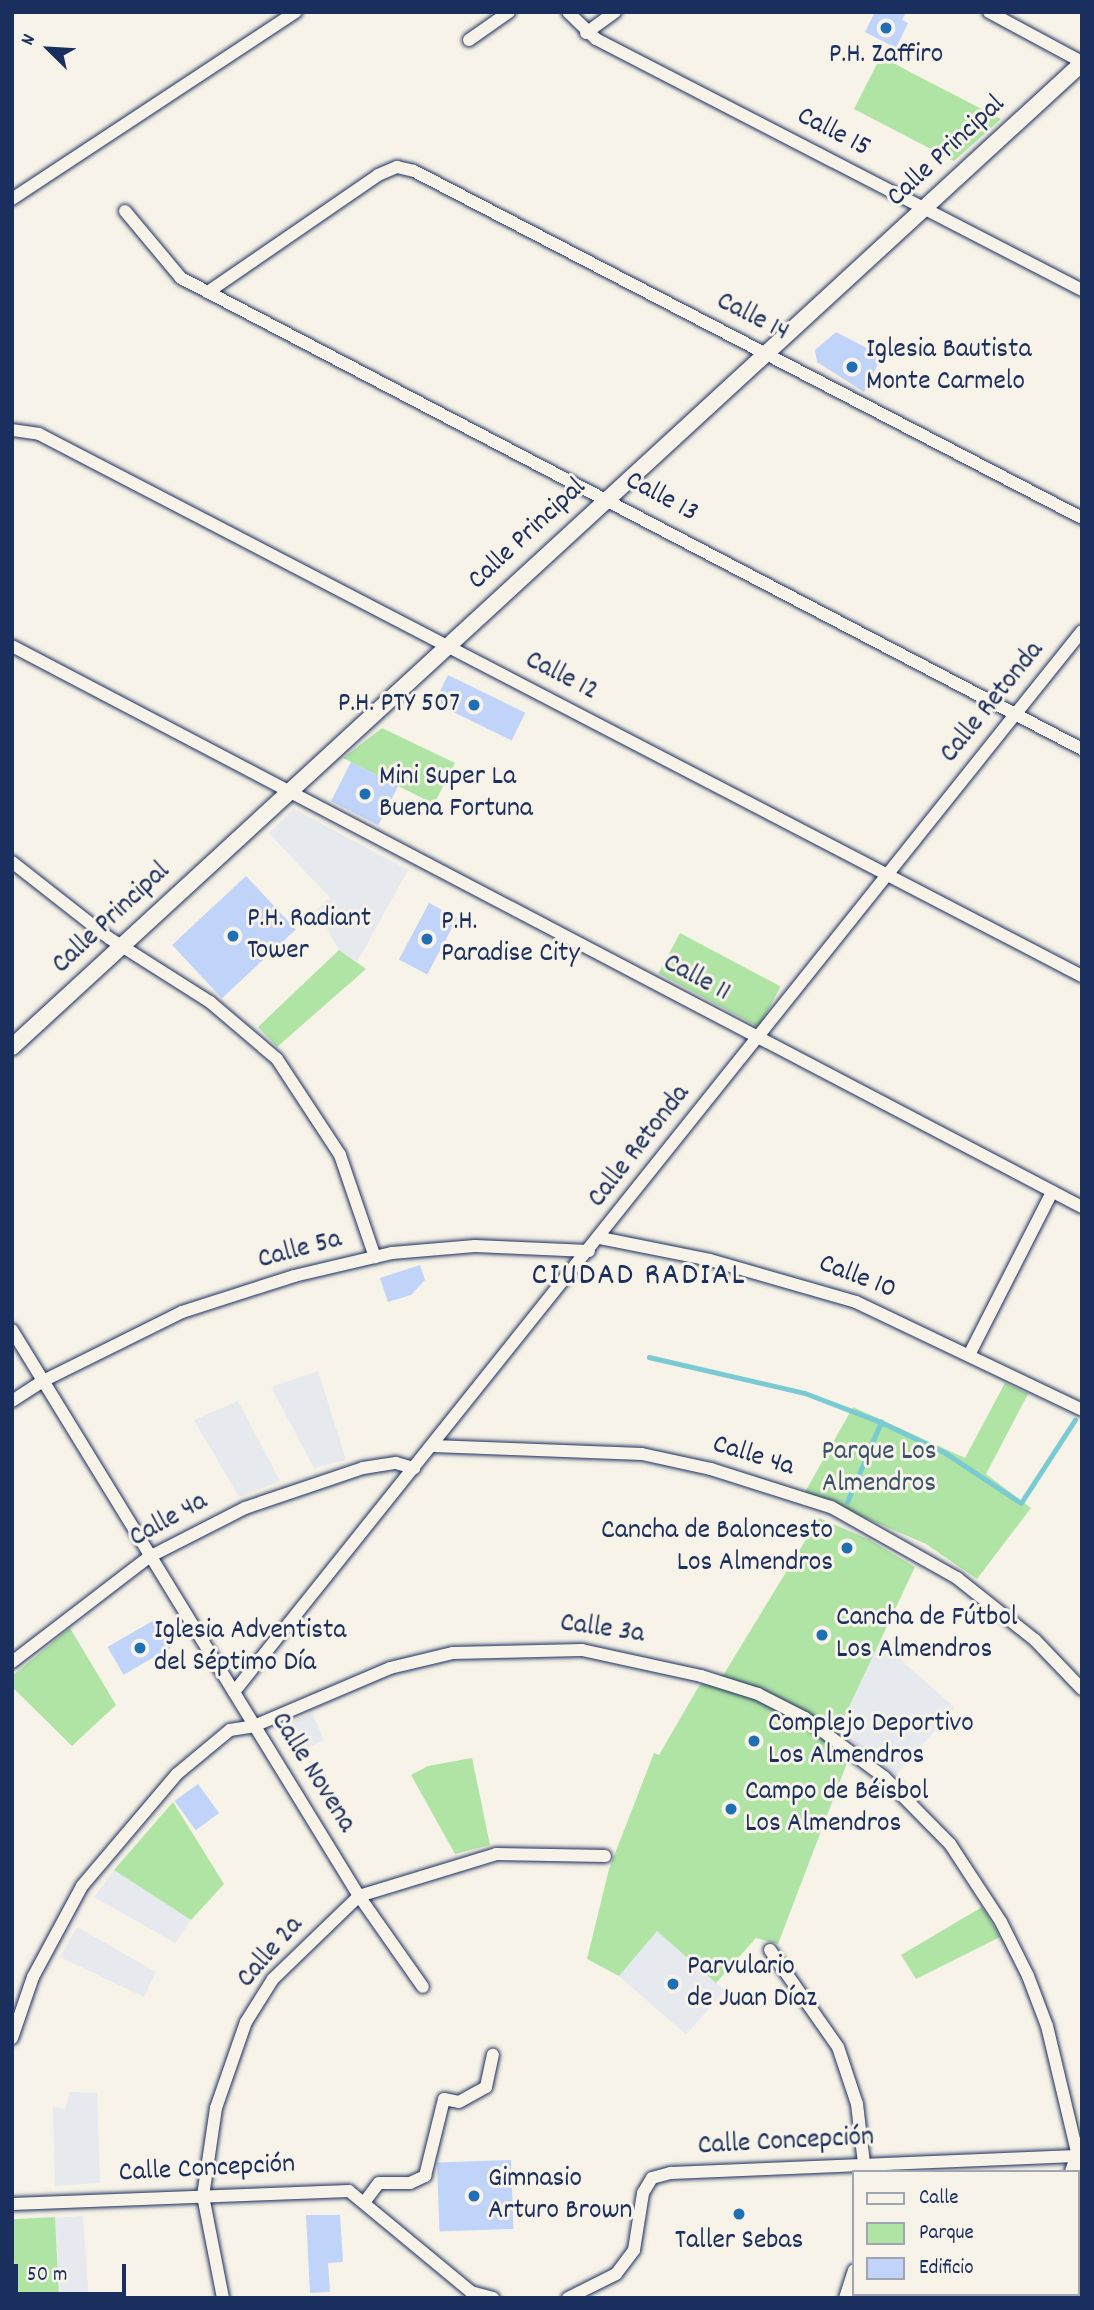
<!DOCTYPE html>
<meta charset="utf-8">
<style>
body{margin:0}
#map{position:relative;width:1094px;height:2310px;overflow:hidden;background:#f7f3e8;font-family:Dekko,sans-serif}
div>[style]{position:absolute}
.built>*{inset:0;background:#e6e9ed;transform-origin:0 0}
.green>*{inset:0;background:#b0e4a5;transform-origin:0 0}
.stream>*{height:4.5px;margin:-2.25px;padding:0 2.25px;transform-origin:2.25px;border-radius:2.25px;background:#7acad3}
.building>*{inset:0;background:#c0d3f8;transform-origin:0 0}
.roads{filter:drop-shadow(0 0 2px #1b2f5e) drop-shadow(0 0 2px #1b2f5e)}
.minor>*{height:12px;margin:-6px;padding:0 6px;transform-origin:6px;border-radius:6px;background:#f7f3e8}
.tertiary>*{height:16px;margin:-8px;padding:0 8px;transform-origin:8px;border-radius:8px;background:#f7f3e8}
.dots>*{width:19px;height:19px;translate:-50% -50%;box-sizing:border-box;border:4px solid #f7f3e8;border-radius:50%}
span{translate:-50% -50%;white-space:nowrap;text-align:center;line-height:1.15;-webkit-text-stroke:6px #f7f3e8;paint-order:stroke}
.poi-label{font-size:28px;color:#1b2f5e}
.left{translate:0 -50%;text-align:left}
.right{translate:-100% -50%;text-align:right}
.street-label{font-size:28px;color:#1b2f5e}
.park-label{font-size:28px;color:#39536c}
.quarter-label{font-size:32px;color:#1b2f5e;letter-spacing:2px}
.frame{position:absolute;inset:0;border:14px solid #1b2f5e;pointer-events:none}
.legend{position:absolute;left:852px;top:2170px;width:228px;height:126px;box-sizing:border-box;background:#f7f3e8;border:2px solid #9fa5b1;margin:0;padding:9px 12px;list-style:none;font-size:21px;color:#1b2f5e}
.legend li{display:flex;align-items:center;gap:14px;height:35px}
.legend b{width:35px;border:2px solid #9fa5b1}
.north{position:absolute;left:14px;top:14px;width:70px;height:70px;-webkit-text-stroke:5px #f7f3e8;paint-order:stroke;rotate:294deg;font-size:19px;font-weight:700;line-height:28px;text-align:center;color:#1b2f5e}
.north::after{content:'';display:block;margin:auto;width:24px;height:32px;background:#1b2f5e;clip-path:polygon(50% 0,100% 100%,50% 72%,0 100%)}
.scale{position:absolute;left:14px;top:2264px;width:112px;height:32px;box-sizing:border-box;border:4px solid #1b2f5e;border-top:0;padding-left:9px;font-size:21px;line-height:24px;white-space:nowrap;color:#1b2f5e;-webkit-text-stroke:5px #f7f3e8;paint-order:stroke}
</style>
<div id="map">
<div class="built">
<i style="clip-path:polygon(294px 809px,408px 870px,357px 962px,339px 950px,317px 910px,330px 898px,269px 833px)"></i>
<i style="clip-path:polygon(318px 1371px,346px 1460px,314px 1468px,271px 1387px)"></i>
<i style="clip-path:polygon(238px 1401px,280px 1481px,239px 1497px,194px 1420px)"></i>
<i style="clip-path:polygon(880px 1641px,955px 1708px,896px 1775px,838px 1730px)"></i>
<i style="left:312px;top:1713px;width:30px;height:26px;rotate:66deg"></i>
<i style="clip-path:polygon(114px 1870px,191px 1920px,175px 1943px,94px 1897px)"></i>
<i style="clip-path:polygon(77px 1927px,156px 1972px,144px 1997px,60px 1957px)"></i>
<i style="left:657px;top:1931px;width:90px;height:59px;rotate:41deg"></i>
<i style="clip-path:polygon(70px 2092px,97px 2093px,100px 2183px,55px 2186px,53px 2107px,65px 2109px)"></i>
<i style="left:83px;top:2216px;width:82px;height:28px;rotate:86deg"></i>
</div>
<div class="green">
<i style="clip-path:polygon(881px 56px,910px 72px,1001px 119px,954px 161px,854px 109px)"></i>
<i style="clip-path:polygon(382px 728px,455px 763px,434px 804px,343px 758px)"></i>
<i style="left:680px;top:933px;width:114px;height:46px;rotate:28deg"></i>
<i style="clip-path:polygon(339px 950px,366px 969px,277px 1047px,258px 1027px)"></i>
<i style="clip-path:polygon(1005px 1383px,1028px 1394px,986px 1474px,1031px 1508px,977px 1579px,926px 1544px,805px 1492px,853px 1407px,965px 1458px)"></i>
<i style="clip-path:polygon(819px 1518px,868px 1539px,915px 1567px,838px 1730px,847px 1763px,778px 1944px,756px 1938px,716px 1983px,657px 1931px,619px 1976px,587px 1959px,609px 1869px,654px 1753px,659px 1755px,699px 1686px,724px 1674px)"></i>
<i style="clip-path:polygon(70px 1628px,116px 1705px,72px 1746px,12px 1687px,12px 1676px)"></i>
<i style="clip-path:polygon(472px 1758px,490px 1845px,455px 1854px,411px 1775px,428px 1766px)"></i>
<i style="clip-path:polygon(173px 1802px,224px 1884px,191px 1920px,114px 1870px)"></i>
<i style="clip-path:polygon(982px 1907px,1000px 1937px,916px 1979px,901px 1955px)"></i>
<i style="left:55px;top:2217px;width:81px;height:43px;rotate:87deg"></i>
</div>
<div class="stream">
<i style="left:649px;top:1357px;width:160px;rotate:13deg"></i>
<i style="left:805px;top:1393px;width:81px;rotate:20.9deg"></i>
<i style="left:847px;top:1502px;width:87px;rotate:-67deg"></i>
<i style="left:881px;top:1422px;width:70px;rotate:25.5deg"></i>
<i style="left:944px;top:1452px;width:92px;rotate:33.5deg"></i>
<i style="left:1021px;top:1503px;width:99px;rotate:-57deg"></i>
</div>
<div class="building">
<i style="clip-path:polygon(875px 12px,906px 12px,902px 20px,908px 23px,896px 48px,865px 32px)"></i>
<i style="clip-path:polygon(836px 332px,882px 356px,864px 392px,817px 362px,815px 350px)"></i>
<i style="left:448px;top:675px;width:86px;height:31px;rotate:26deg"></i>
<i style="left:351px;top:762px;width:53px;height:44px;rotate:27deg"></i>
<i style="left:246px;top:876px;width:73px;height:101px;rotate:47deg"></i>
<i style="left:429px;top:903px;width:32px;height:64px;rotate:28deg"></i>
<i style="clip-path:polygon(420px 1265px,425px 1280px,411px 1295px,388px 1302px,380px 1278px)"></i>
<i style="left:156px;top:1619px;width:32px;height:56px;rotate:60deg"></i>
<i style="left:198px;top:1784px;width:36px;height:29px;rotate:54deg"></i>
<i style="left:511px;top:2160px;width:69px;height:74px;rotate:88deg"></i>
<i style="clip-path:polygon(306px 2215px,340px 2215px,343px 2262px,328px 2263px,330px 2292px,310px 2293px)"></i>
</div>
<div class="roads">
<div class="minor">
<i style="left:568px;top:12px;width:39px;rotate:44deg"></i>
<i style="left:596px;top:39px;width:547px;rotate:27.31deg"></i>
<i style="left:989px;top:12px;width:106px;rotate:28.3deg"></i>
<i style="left:586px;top:33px;width:36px;rotate:-36deg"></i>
<i style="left:469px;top:40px;width:49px;rotate:-35deg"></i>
<i style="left:12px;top:199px;width:340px;rotate:-33.4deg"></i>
<i style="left:125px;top:211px;width:87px;rotate:50.1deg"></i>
<i style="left:181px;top:278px;width:1017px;rotate:27.6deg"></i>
<i style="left:208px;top:292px;width:206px;rotate:-34.5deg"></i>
<i style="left:378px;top:175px;width:21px;rotate:-23deg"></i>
<i style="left:397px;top:167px;width:17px;rotate:13deg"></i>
<i style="left:414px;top:171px;width:753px;rotate:27.45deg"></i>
<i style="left:12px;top:430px;width:27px;rotate:8deg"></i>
<i style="left:39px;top:434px;width:1175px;rotate:27.46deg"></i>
<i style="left:12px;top:646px;width:1208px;rotate:27.67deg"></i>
<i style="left:12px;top:862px;width:123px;rotate:38.1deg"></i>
<i style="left:109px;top:938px;width:120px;rotate:32.4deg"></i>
<i style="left:210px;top:1002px;width:88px;rotate:40.4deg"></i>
<i style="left:277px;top:1059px;width:115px;rotate:56.7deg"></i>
<i style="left:340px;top:1155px;width:108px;rotate:71.1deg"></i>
<i style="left:600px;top:1238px;width:112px;rotate:11.3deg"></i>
<i style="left:710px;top:1260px;width:152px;rotate:16deg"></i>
<i style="left:856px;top:1302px;width:250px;rotate:25.5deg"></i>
<i style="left:12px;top:1330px;width:664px;rotate:58.49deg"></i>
<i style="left:359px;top:1896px;width:111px;rotate:54.9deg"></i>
<i style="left:969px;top:1355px;width:183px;rotate:-63deg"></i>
<i style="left:12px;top:1401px;width:37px;rotate:-33deg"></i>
<i style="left:43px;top:1381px;width:155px;rotate:-26.4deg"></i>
<i style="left:182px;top:1312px;width:118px;rotate:-17.8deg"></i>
<i style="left:294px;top:1276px;width:101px;rotate:-13.2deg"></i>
<i style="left:392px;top:1253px;width:83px;rotate:-4.8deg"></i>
<i style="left:475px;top:1246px;width:114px;rotate:2.5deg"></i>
<i style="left:433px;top:1446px;width:209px;rotate:2.2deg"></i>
<i style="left:642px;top:1454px;width:71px;rotate:12.3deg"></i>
<i style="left:711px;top:1469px;width:126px;rotate:17.6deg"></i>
<i style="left:831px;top:1507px;width:145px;rotate:29.4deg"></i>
<i style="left:957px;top:1578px;width:100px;rotate:38.5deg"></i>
<i style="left:1035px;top:1640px;width:68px;rotate:46.2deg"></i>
<i style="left:12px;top:1662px;width:173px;rotate:-37.5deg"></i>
<i style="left:149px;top:1557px;width:108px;rotate:-27deg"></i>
<i style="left:245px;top:1508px;width:125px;rotate:-18.7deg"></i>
<i style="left:363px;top:1468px;width:33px;rotate:-9deg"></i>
<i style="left:396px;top:1463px;width:19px;rotate:16deg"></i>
<i style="left:234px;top:1692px;width:1358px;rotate:-51.37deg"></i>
<i style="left:770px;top:1950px;width:118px;rotate:55deg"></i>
<i style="left:838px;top:2047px;width:60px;rotate:71.6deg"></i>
<i style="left:857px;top:2104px;width:68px;rotate:83.3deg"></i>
<i style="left:12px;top:2038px;width:65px;rotate:-71deg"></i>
<i style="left:33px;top:1977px;width:103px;rotate:-61.7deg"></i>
<i style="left:82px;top:1886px;width:147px;rotate:-49.7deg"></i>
<i style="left:177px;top:1774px;width:69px;rotate:-39.7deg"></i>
<i style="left:230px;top:1730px;width:24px;rotate:-9deg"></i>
<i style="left:254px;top:1726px;width:148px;rotate:-23.1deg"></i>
<i style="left:390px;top:1668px;width:65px;rotate:-13.4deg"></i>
<i style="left:453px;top:1653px;width:129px;rotate:-1.3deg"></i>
<i style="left:582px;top:1650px;width:122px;rotate:12.3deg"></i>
<i style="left:701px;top:1676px;width:60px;rotate:17.5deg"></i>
<i style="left:758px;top:1694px;width:53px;rotate:27.1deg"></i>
<i style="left:805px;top:1718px;width:99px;rotate:36.8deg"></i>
<i style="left:884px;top:1777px;width:94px;rotate:45.4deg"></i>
<i style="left:950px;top:1844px;width:93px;rotate:56.8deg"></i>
<i style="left:1001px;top:1922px;width:60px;rotate:63.4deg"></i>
<i style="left:1028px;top:1976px;width:53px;rotate:69.2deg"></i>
<i style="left:1047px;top:2026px;width:134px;rotate:76.6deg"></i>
<i style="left:366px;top:2200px;width:21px;rotate:-53deg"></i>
<i style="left:379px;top:2183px;width:31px"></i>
<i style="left:410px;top:2183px;width:17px;rotate:-25deg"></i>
<i style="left:425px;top:2176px;width:79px;rotate:-76.1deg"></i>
<i style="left:444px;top:2099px;width:15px;rotate:11deg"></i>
<i style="left:459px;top:2102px;width:31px;rotate:-29deg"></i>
<i style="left:486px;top:2087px;width:33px;rotate:-78deg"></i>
<i style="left:12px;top:2204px;width:337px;rotate:-2.2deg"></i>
<i style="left:349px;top:2191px;width:158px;rotate:39.6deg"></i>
<i style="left:471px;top:2292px;width:23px;rotate:15deg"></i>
<i style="left:223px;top:2298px;width:104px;rotate:-101.1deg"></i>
<i style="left:203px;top:2196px;width:89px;rotate:-81.6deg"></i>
<i style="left:216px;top:2108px;width:91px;rotate:-70.8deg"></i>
<i style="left:246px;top:2022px;width:51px;rotate:-57.9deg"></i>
<i style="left:273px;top:1979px;width:120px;rotate:-44deg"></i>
<i style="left:359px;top:1896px;width:143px;rotate:-17deg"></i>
<i style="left:496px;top:1854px;width:109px;rotate:1.1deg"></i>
<i style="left:568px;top:2298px;width:54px;rotate:-26.6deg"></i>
<i style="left:616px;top:2274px;width:30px;rotate:-53deg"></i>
<i style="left:634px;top:2250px;width:58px;rotate:-81deg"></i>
<i style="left:643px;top:2193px;width:17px;rotate:-59deg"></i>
<i style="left:652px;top:2178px;width:20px;rotate:-15deg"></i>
<i style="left:671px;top:2173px;width:411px;rotate:-2.4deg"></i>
<i style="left:845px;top:2298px;width:29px;rotate:-72deg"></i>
</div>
<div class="tertiary">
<i style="left:12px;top:1047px;width:1454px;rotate:-42.6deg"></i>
<i style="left:1073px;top:2172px;width:28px;rotate:-72deg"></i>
<i style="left:1030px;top:2298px;width:4px;rotate:-76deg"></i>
</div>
</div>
<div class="dots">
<i style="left:886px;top:28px;background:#1f6fb2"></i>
<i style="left:852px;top:367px;background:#1f6fb2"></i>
<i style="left:474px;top:705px;background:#1f6fb2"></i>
<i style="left:365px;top:794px;background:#1f6fb2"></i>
<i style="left:233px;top:936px;background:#1f6fb2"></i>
<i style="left:427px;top:939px;background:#1f6fb2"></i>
<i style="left:847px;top:1548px;background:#1f6fb2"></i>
<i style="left:822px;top:1635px;background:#1f6fb2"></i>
<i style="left:140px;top:1648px;background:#1f6fb2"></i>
<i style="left:754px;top:1741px;background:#1f6fb2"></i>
<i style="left:731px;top:1809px;background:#1f6fb2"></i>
<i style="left:673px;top:1984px;background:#1f6fb2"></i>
<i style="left:474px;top:2196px;background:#1f6fb2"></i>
<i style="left:739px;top:2214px;background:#1f6fb2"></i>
</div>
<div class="poi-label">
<span style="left:886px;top:56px">P.H. Zaffiro</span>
<span class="left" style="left:866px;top:367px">Iglesia Bautista<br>Monte Carmelo</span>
<span class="right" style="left:460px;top:705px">P.H. PTY 507</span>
<span class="left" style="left:379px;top:794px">Mini Super La<br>Buena Fortuna</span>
<span class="left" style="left:247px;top:936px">P.H. Radiant<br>Tower</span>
<span class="left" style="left:441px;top:939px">P.H.<br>Paradise City</span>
<span class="right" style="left:833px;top:1548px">Cancha de Baloncesto<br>Los Almendros</span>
<span class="left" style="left:836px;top:1635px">Cancha de Fútbol<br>Los Almendros</span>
<span class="left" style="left:154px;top:1648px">Iglesia Adventista<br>del Séptimo Día</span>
<span class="left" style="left:768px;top:1741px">Complejo Deportivo<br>Los Almendros</span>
<span class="left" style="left:745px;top:1809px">Campo de Béisbol<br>Los Almendros</span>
<span class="left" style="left:687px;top:1984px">Parvulario<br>de Juan Díaz</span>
<span class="left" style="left:488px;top:2196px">Gimnasio<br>Arturo Brown</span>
<span style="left:739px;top:2242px">Taller Sebas</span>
</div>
<div class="street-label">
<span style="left:833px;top:133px;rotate:27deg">Calle 15</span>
<span style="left:947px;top:152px;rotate:-43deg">Calle Principal</span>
<span style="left:752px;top:318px;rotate:27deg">Calle 14</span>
<span style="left:661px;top:498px;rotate:28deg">Calle 13</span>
<span style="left:528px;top:535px;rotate:-43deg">Calle Principal</span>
<span style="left:561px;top:677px;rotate:27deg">Calle 12</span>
<span style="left:993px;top:703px;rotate:-51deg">Calle Retonda</span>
<span style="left:112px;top:919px;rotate:-43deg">Calle Principal</span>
<span style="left:696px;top:979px;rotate:28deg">Calle 11</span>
<span style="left:640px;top:1147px;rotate:-52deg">Calle Retonda</span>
<span style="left:300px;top:1251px;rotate:-15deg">Calle 5a</span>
<span style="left:857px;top:1278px;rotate:21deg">Calle 10</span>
<span style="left:753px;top:1457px;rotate:17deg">Calle 4a</span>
<span style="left:169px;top:1521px;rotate:-29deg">Calle 4a</span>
<span style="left:602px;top:1630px;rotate:8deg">Calle 3a</span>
<span style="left:312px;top:1773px;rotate:58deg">Calle Novena</span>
<span style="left:271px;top:1953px;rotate:-49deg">Calle 2a</span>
<span style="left:786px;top:2143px;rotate:-3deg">Calle Concepción</span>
<span style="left:207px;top:2170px;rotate:-3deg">Calle Concepción</span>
</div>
<div class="park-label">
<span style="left:879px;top:1469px">Parque Los<br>Almendros</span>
</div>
<div class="quarter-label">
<span style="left:639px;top:1277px">CIUDAD RADIAL</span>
</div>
<div class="frame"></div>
<ul class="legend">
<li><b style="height:9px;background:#f7f3e8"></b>Calle</li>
<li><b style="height:19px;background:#b0e4a5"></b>Parque</li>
<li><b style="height:19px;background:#c0d3f8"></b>Edificio</li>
</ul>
<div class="north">N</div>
<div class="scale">50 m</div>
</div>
